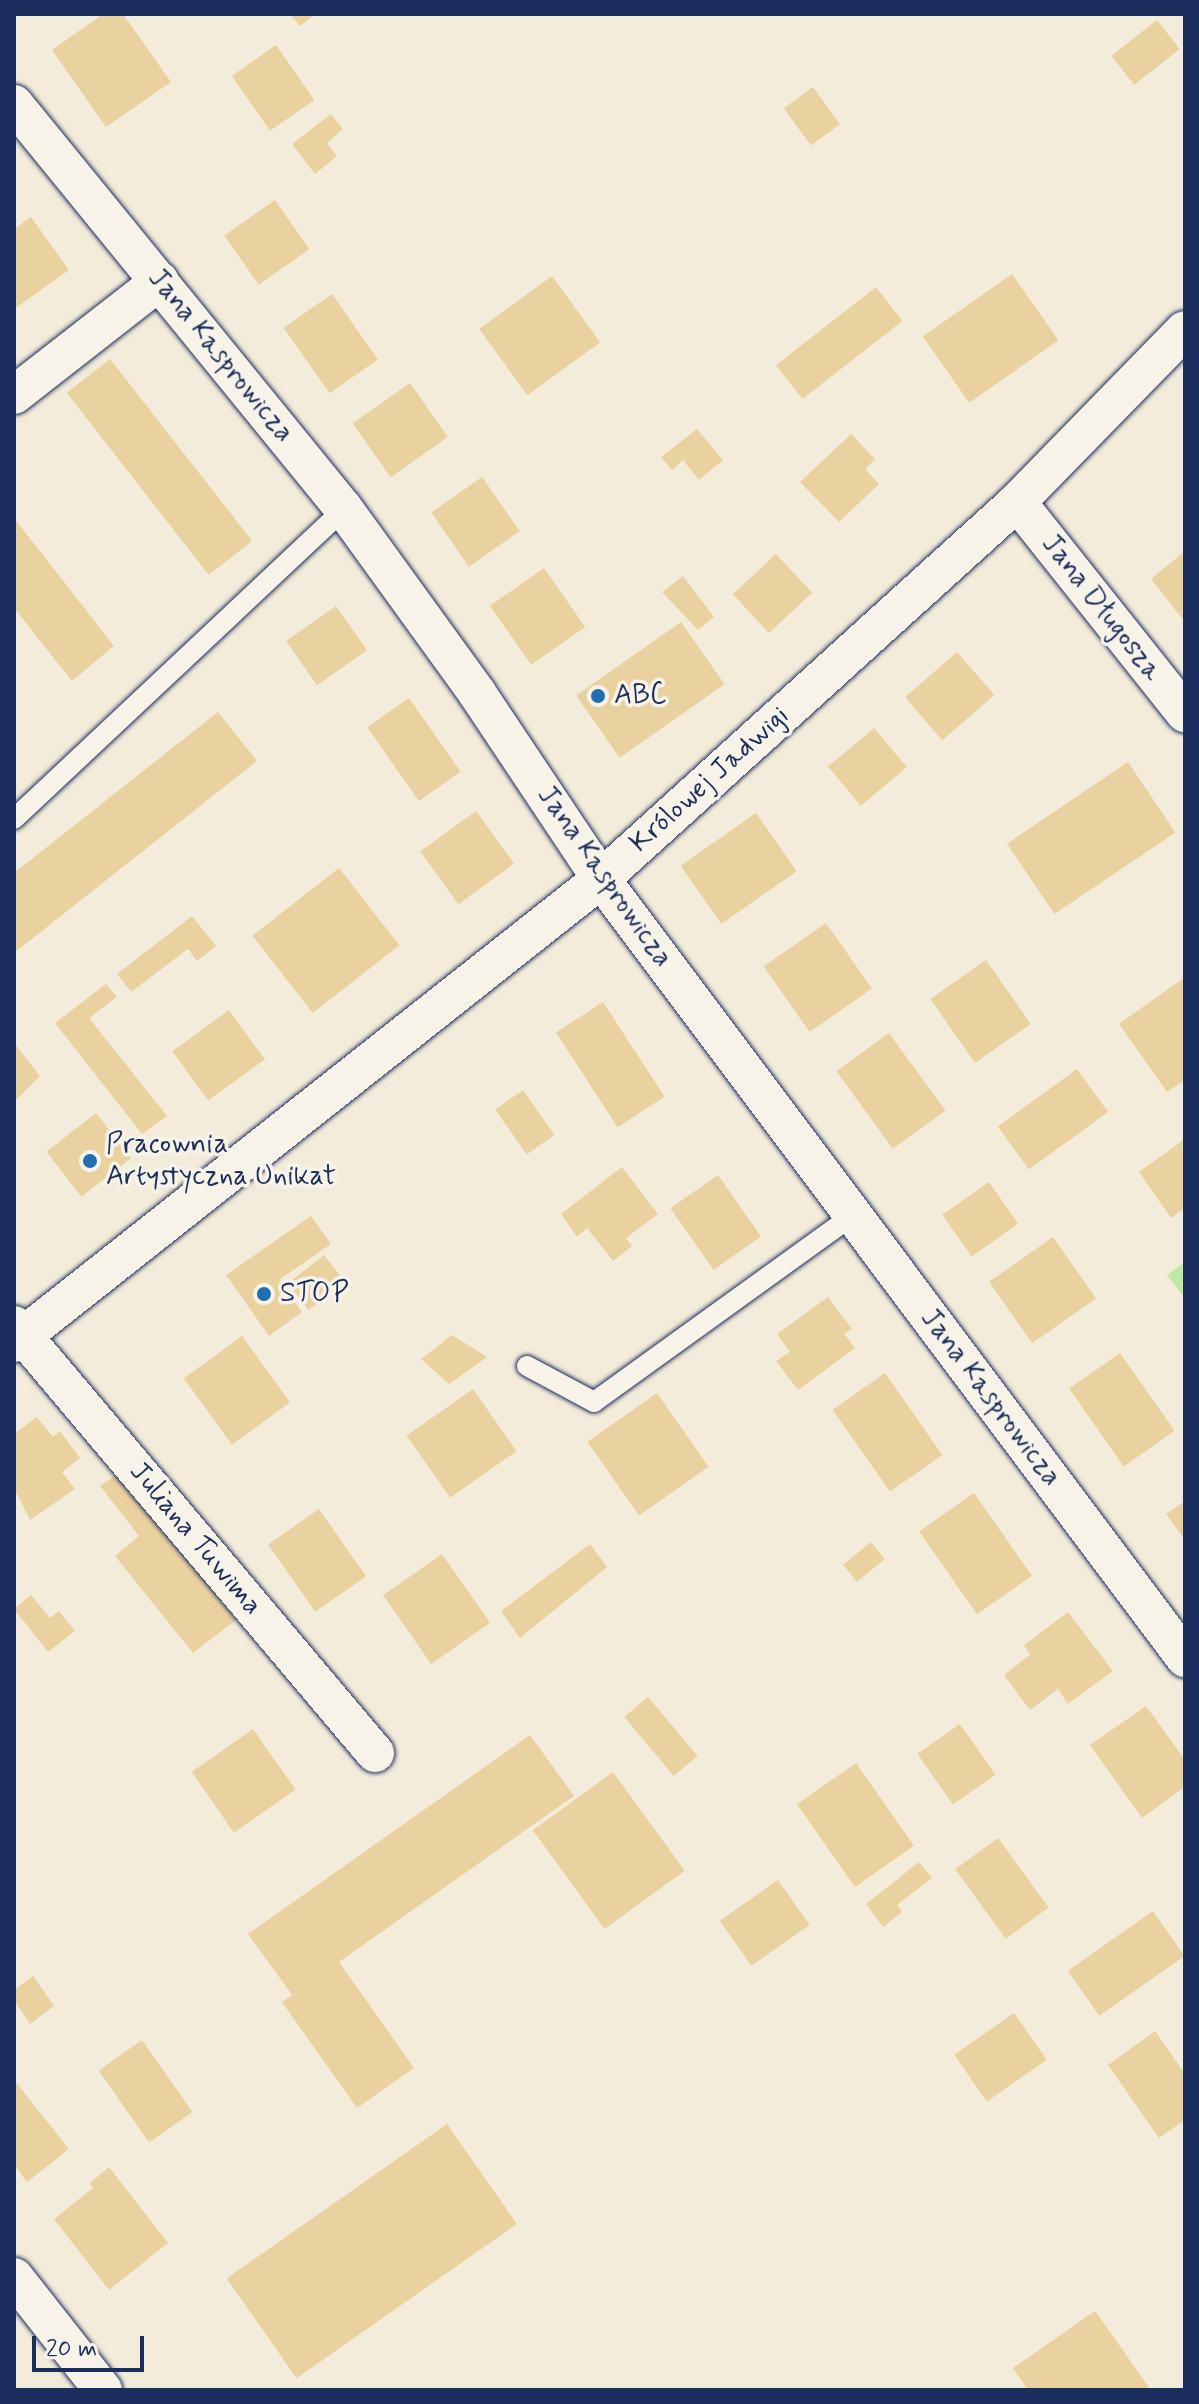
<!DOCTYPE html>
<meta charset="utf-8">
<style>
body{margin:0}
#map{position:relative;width:1199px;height:2404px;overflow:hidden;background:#f4ecda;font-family:Mynerve,sans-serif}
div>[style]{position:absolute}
.green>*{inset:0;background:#bfe8a5}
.building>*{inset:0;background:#ead1a0;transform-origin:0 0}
.roads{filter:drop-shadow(0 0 2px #1b2f5e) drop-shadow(0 0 2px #1b2f5e)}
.lane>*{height:20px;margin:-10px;padding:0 10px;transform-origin:10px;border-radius:10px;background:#f7f3e8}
.street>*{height:38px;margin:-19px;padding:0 19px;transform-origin:19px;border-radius:19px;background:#f7f3e8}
.dots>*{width:22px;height:22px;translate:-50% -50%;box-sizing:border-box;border:4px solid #f7f3e8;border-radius:50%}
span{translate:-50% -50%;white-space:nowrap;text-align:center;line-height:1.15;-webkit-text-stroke:7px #f7f3e8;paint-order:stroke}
.street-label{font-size:28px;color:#1b2f5e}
.poi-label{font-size:28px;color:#1b2f5e}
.left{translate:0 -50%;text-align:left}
.frame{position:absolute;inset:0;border:16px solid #1b2f5e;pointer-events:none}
.scale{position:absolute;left:32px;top:2336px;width:112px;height:36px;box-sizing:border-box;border:4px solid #1b2f5e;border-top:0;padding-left:10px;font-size:24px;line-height:28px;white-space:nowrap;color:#1b2f5e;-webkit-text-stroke:6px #f7f3e8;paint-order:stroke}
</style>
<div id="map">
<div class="green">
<i style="clip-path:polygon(1185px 1262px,1185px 1298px,1167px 1275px)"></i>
</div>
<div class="building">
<i style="clip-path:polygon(103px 14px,123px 14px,171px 82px,106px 127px,52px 50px)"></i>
<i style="clip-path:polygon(290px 14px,316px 14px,300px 26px)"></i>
<i style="left:1157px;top:20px;width:37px;height:58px;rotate:52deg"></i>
<i style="left:276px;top:45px;width:67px;height:54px;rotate:55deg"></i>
<i style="left:813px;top:87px;width:46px;height:36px;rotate:54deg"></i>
<i style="clip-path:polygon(331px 114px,343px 129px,327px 143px,337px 156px,315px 174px,292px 144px)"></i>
<i style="left:275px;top:200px;width:60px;height:62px;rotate:55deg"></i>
<i style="clip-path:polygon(31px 217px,69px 270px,14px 309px,14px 229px)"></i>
<i style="left:1012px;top:274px;width:81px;height:109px;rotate:55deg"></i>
<i style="left:552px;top:276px;width:82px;height:90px;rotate:54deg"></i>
<i style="left:876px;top:287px;width:43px;height:127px;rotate:52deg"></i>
<i style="left:332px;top:294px;width:80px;height:59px;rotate:55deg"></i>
<i style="left:110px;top:359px;width:231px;height:55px;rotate:52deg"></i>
<i style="left:410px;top:383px;width:66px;height:70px;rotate:55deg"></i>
<i style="clip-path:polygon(697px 429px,723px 460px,699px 480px,683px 460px,672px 470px,661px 457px)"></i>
<i style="clip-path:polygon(851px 434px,875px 459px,865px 469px,879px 484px,839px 522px,800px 482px)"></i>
<i style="left:482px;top:477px;width:66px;height:62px;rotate:55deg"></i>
<i style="clip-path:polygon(14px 518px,114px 646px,72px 681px,14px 608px)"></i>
<i style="clip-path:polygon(1185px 551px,1185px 622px,1151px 579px)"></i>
<i style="left:776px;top:554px;width:53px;height:59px;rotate:47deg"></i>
<i style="left:544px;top:568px;width:72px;height:66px;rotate:55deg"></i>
<i style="clip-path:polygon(683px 576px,714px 617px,698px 630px,662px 592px)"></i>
<i style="left:336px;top:606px;width:54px;height:61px;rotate:55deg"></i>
<i style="left:681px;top:622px;width:76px;height:128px;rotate:55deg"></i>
<i style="left:957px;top:652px;width:57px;height:69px;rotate:49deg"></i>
<i style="left:409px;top:698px;width:90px;height:51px;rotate:55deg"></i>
<i style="clip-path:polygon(218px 712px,257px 761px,14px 953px,14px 873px)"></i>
<i style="left:874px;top:728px;width:51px;height:60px;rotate:50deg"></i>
<i style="left:1128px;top:762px;width:85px;height:146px;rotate:56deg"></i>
<i style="left:476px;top:811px;width:65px;height:69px;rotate:54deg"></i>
<i style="left:756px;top:813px;width:71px;height:92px;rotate:55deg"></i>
<i style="left:339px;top:868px;width:98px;height:110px;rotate:52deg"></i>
<i style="clip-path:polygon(192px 916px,216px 946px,197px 961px,188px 949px,131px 992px,117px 974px)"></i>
<i style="left:826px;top:923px;width:80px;height:76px;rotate:55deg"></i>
<i style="left:986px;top:960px;width:78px;height:68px;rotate:55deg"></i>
<i style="clip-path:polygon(1185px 977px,1185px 1080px,1167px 1092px,1119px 1024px)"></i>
<i style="clip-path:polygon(106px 984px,117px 997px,89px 1018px,167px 1116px,142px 1134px,55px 1023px)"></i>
<i style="left:603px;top:1002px;width:113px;height:56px;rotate:57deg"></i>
<i style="left:229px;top:1010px;width:61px;height:70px;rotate:54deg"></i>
<i style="left:889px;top:1033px;width:96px;height:65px;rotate:54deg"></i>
<i style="clip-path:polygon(14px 1043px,40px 1076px,14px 1102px)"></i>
<i style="left:1077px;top:1069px;width:53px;height:98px;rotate:54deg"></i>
<i style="left:523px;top:1090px;width:55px;height:34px;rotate:55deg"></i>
<i style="left:96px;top:1113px;width:57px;height:63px;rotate:52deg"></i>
<i style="clip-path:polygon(1185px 1139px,1185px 1208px,1171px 1218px,1139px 1172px)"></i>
<i style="clip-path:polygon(622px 1167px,658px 1214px,626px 1238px,632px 1246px,613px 1261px,587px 1228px,577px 1237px,561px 1214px)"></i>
<i style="left:718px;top:1175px;width:75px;height:58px;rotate:55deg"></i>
<i style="left:989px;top:1182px;width:51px;height:57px;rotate:55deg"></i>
<i style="clip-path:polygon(311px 1216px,331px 1244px,279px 1280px,302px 1312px,269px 1336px,226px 1275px)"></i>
<i style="left:1053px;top:1237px;width:75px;height:78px;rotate:55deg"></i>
<i style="left:324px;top:1255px;width:34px;height:46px;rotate:52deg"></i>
<i style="clip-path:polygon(828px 1297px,852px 1329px,844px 1334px,855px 1348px,798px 1390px,776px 1361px,790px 1352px,777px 1334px)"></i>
<i style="clip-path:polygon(452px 1335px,487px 1357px,449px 1384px,421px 1359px)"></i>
<i style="left:242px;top:1336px;width:82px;height:72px;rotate:54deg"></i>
<i style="left:1120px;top:1353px;width:95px;height:62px;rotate:55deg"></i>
<i style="left:885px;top:1373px;width:100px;height:64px;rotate:55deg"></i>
<i style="left:473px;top:1389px;width:76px;height:81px;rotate:55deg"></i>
<i style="left:657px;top:1393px;width:90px;height:85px;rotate:55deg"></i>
<i style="clip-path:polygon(37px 1417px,53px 1437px,60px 1431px,80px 1458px,62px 1472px,75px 1489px,30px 1520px,14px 1488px,14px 1434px)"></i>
<i style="clip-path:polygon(121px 1472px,236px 1620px,193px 1653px,115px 1556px,139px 1536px,100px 1486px)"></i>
<i style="left:974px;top:1493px;width:101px;height:67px;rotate:55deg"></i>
<i style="clip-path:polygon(1185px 1501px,1185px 1540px,1166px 1514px)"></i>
<i style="left:319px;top:1509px;width:82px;height:62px;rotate:55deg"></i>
<i style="left:871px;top:1542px;width:22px;height:36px;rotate:51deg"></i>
<i style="clip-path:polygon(590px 1544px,607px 1567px,520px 1638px,501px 1611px)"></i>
<i style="left:442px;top:1554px;width:84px;height:72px;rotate:55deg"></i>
<i style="clip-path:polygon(31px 1595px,50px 1618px,59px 1611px,75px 1631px,48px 1652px,14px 1609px)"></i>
<i style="clip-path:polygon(1068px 1612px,1113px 1671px,1068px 1704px,1058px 1689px,1030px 1710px,1004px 1675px,1030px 1655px,1024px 1645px)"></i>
<i style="left:648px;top:1697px;width:77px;height:31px;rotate:50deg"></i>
<i style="clip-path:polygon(1146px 1706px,1185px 1760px,1185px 1787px,1142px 1818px,1090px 1745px)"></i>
<i style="left:960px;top:1724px;width:62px;height:52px;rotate:55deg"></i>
<i style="left:253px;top:1729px;width:74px;height:75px;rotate:55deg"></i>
<i style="clip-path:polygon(530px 1735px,574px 1796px,339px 1962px,414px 2068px,357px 2108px,282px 2002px,292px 1995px,248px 1934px)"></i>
<i style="left:856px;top:1763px;width:101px;height:72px;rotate:55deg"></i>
<i style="left:613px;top:1772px;width:122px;height:99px;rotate:54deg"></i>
<i style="left:998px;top:1838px;width:86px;height:53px;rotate:54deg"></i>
<i style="clip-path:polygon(919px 1862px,932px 1878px,897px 1905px,902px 1912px,883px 1927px,866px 1904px)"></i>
<i style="left:778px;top:1880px;width:55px;height:71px;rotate:55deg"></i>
<i style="left:1153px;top:1911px;width:55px;height:104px;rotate:55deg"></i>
<i style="clip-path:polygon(33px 1976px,54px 2006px,30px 2024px,14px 2000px,14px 1990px)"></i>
<i style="left:1014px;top:2013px;width:57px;height:73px;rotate:55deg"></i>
<i style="clip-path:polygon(1155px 2031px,1185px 2074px,1185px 2120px,1159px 2138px,1108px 2065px)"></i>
<i style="left:142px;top:2040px;width:88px;height:53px;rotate:55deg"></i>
<i style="clip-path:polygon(14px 2080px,69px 2149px,27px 2182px,14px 2165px)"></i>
<i style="left:447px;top:2124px;width:122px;height:269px;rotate:55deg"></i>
<i style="clip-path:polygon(109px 2167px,168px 2243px,109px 2290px,54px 2219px,93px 2188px,90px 2183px)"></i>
<i style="clip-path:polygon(1095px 2311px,1151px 2390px,1028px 2390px,1013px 2368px)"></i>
</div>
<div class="roads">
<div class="lane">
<i style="left:14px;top:819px;width:453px;rotate:-43.2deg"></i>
<i style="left:527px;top:1366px;width:76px;rotate:28.2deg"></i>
<i style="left:594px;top:1402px;width:319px;rotate:-35.8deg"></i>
</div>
<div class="street">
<i style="left:14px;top:104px;width:522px;rotate:50.83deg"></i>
<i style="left:344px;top:509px;width:227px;rotate:54.1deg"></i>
<i style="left:477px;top:693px;width:224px;rotate:56.3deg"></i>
<i style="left:601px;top:879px;width:974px;rotate:53.14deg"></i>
<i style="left:14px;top:395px;width:185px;rotate:-38deg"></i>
<i style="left:1017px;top:502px;width:270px;rotate:51.5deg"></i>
<i style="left:14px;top:1325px;width:560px;rotate:49.85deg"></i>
<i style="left:14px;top:1343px;width:748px;rotate:-38.32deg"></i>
<i style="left:601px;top:879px;width:561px;rotate:-42.18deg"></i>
<i style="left:1017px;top:502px;width:240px;rotate:-45.7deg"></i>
<i style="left:14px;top:2277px;width:144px;rotate:51.8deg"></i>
</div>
</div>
<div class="dots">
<i style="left:598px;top:696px;background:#1f6fb2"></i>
<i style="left:90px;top:1161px;background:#1f6fb2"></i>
<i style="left:264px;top:1294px;background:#1f6fb2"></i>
</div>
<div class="street-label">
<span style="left:220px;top:356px;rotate:51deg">Jana Kasprowicza</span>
<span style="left:1101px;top:608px;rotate:52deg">Jana Długosza</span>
<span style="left:710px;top:780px;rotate:-42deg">Królowej Jadwigi</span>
<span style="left:604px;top:877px;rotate:55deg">Jana Kasprowicza</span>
<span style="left:990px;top:1398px;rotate:53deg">Jana Kasprowicza</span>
<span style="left:195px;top:1539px;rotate:50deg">Juliana Tuwima</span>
</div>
<div class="poi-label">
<span class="left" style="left:614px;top:696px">ABC</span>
<span class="left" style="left:106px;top:1161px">Pracownia<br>Artystyczna Unikat</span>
<span class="left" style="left:280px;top:1294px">STOP</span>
</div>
<div class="frame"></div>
<div class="scale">20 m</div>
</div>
